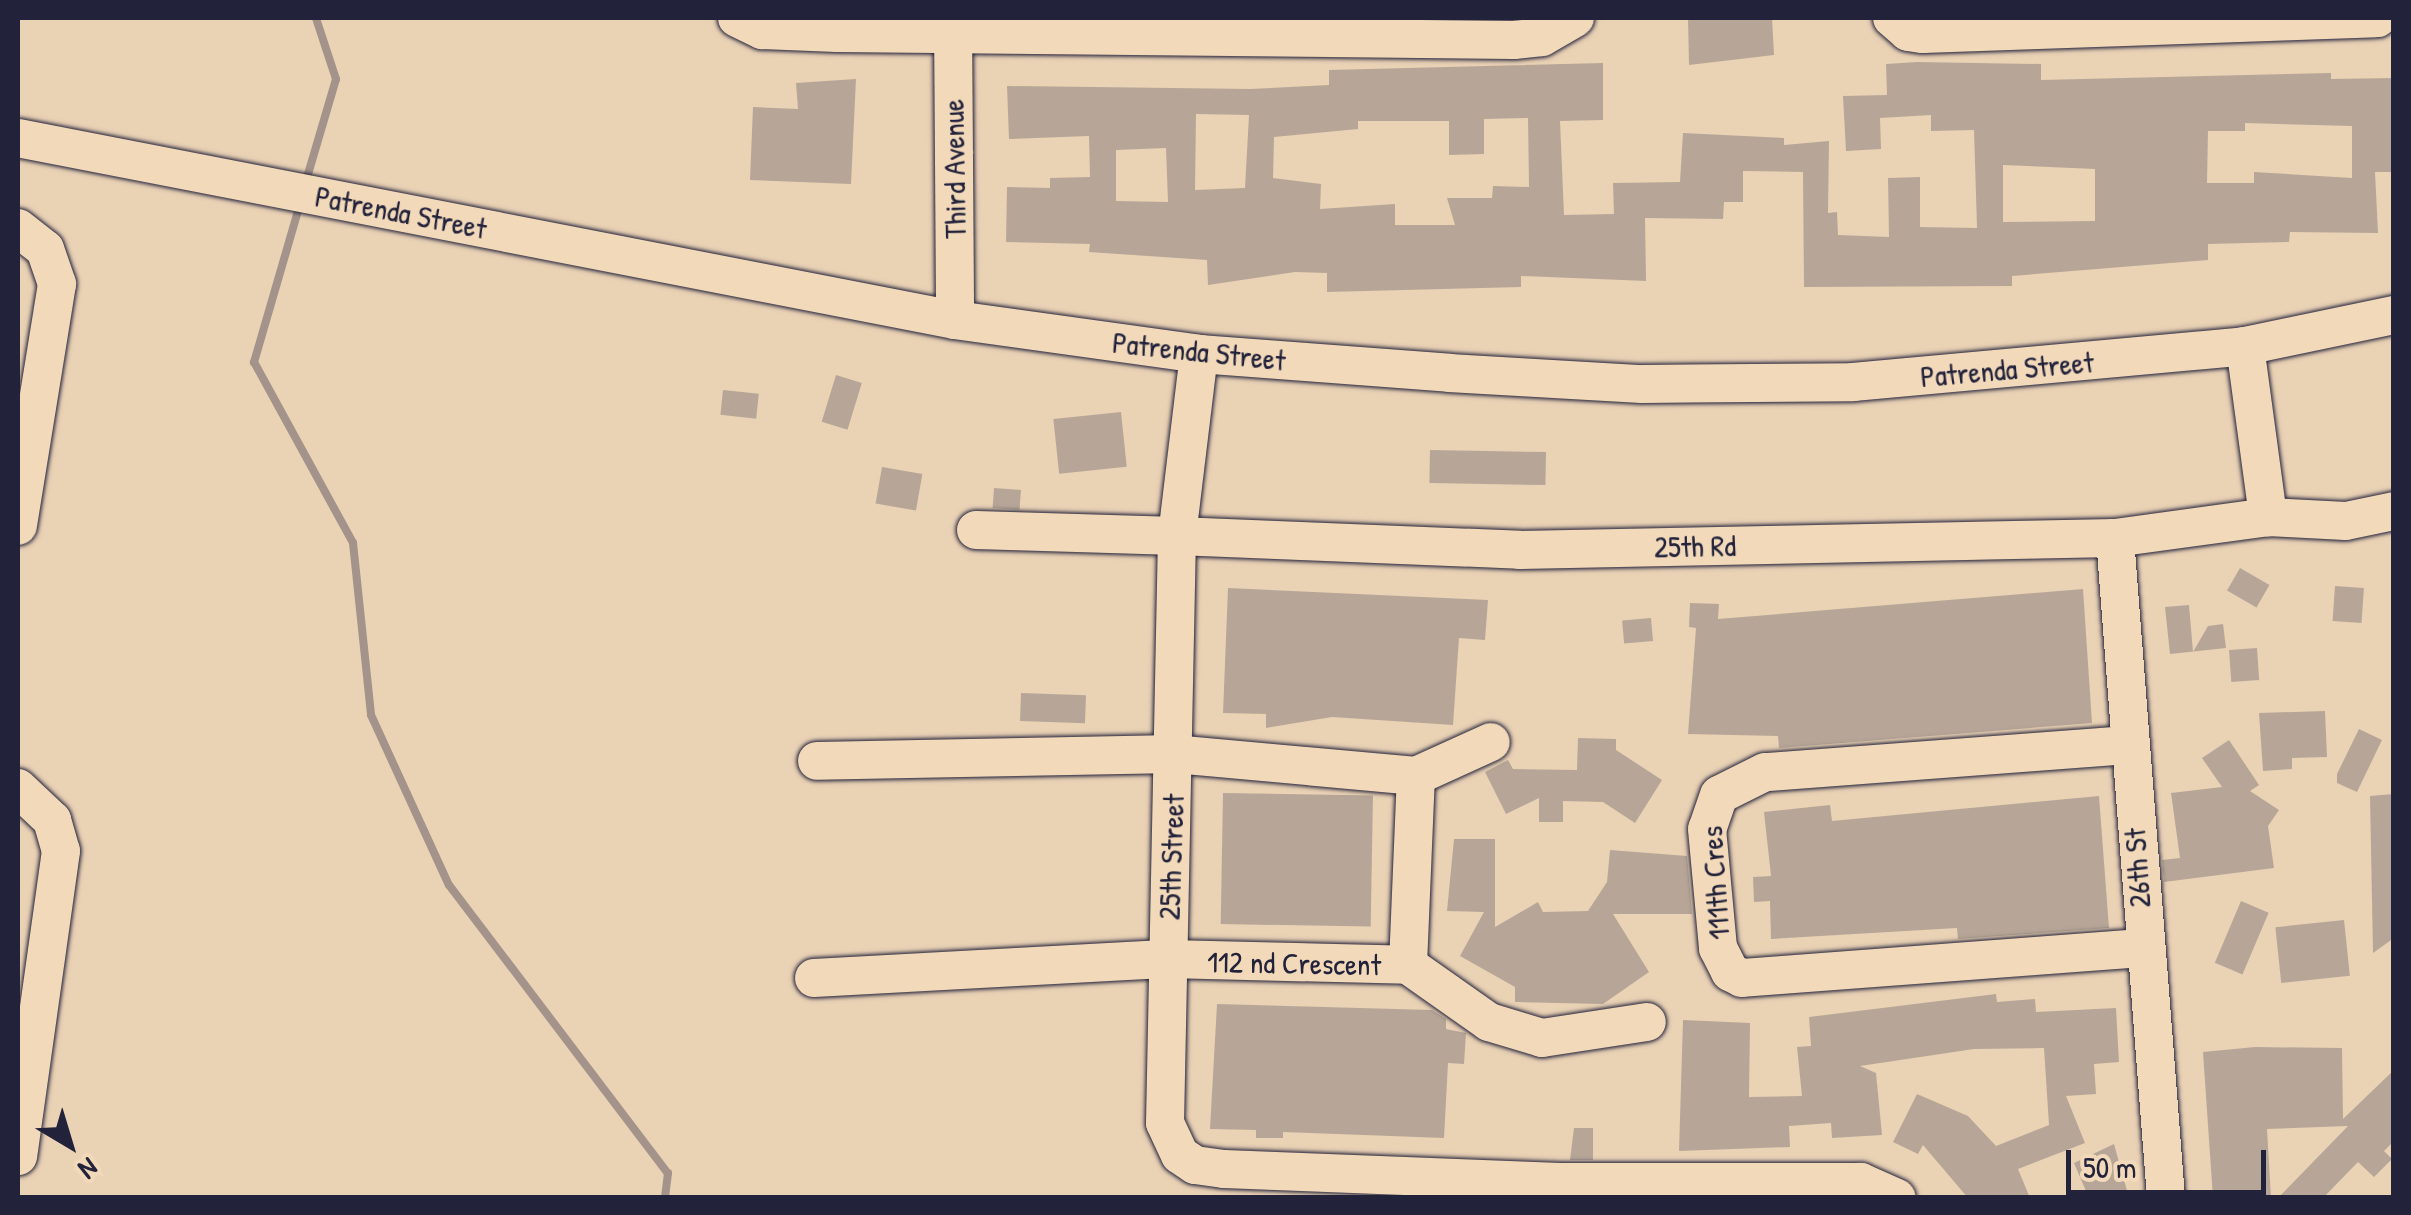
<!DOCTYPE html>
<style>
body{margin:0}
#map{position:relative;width:2411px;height:1215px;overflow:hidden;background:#ead2b5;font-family:"Patrick Hand",sans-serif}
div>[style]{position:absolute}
.stream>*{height:8px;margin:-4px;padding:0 4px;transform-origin:4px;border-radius:4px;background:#a3938a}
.building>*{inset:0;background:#b7a697;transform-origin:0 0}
.roads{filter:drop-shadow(0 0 2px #22223b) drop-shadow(0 0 2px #22223b)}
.minor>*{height:38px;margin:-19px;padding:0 19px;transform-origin:19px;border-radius:19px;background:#f2d9ba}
span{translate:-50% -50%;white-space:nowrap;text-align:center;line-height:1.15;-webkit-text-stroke:8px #f2d9ba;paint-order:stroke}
.street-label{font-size:30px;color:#22223b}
.frame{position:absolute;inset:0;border:20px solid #22223b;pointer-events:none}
.north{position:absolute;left:20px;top:1095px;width:100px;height:100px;-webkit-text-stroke:8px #f2d9ba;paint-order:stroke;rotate:142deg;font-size:28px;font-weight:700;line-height:40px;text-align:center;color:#22223b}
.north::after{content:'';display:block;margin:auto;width:35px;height:45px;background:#22223b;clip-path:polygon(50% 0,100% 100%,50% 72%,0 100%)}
.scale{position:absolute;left:2066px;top:1150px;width:200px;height:45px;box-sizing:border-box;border:5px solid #22223b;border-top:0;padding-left:12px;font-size:30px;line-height:35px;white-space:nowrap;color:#22223b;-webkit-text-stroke:8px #f2d9ba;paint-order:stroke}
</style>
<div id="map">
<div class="stream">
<i style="left:306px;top:181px;width:106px;rotate:-73.6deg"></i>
<i style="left:336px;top:79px;width:64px;rotate:-108.2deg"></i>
<i style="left:300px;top:204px;width:165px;rotate:106.2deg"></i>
<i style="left:254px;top:362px;width:206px;rotate:61.3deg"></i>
<i style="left:353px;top:543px;width:173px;rotate:84deg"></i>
<i style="left:371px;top:715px;width:187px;rotate:65.4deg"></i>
<i style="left:449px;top:885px;width:362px;rotate:52.8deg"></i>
<i style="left:668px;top:1173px;width:25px;rotate:97deg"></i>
</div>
<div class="building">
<i style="clip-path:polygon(1688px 18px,1772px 18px,1774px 55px,1689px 65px)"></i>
<i style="clip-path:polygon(evenodd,1603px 63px,1603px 120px,1560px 121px,1564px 215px,1614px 214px,1613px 183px,1680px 182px,1683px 133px,1784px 138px,1784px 145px,1829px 141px,1828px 213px,1837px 212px,1838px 235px,1889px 237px,1888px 178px,1920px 177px,1920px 227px,1977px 228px,1974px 130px,1931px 131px,1931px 115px,1880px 118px,1881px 149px,1846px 151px,1843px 96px,1887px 95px,1886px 64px,1917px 62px,2041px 64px,2041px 80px,2331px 73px,2331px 79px,2394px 78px,2394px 172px,2375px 172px,2378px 233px,2290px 232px,2289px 242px,2208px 244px,2208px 260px,2012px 276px,2012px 286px,1804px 287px,1803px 172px,1743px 171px,1743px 202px,1724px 202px,1723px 219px,1645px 218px,1646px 281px,1521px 276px,1521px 287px,1327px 292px,1327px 273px,1295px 272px,1208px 285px,1207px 260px,1089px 252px,1090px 244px,1006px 242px,1007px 187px,1050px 188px,1050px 178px,1090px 177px,1089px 136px,1009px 139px,1007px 86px,1250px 89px,1329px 85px,1329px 70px,1603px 63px,1196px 114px,1249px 115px,1245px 188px,1195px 190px,1196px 114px,1603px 63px,1528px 118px,1529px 187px,1493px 186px,1492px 198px,1447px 198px,1455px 225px,1395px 225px,1395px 204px,1320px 209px,1321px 184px,1273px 178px,1274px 137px,1358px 129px,1358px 121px,1449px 121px,1449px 155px,1484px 154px,1484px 119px,1528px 118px,1603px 63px,2245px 123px,2352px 126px,2352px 178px,2254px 172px,2254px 183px,2207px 183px,2208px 131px,2245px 131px,2245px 123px,1603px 63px,1166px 148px,1168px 202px,1116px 201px,1116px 150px,1166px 148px,1603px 63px,2003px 165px,2095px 169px,2095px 221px,2003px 222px,2003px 165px)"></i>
<i style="clip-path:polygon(856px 79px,851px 184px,750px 180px,753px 107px,798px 109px,796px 83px)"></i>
<i style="left:836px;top:375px;width:27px;height:49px;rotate:17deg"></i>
<i style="left:723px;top:390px;width:36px;height:25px;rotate:6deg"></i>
<i style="left:1121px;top:412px;width:55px;height:68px;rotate:84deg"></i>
<i style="left:1430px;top:450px;width:116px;height:33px;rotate:1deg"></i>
<i style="left:882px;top:467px;width:41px;height:37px;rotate:10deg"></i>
<i style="left:994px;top:488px;width:27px;height:20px;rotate:4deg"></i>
<i style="left:2240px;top:568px;width:34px;height:26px;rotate:30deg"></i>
<i style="left:2335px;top:586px;width:29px;height:35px;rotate:4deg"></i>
<i style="clip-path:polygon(1228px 588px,1488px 600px,1485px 640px,1459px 638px,1453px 725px,1332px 717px,1266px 728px,1266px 714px,1223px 713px)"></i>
<i style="clip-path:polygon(2083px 589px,2092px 723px,1779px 748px,1778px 736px,1688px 734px,1696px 628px,1689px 627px,1690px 603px,1719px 604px,1718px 619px)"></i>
<i style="clip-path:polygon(2189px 605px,2193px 652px,2208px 626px,2223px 624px,2226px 648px,2170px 654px,2165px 607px)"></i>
<i style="left:1651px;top:618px;width:23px;height:29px;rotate:85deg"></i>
<i style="left:2257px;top:648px;width:32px;height:28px;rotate:86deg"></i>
<i style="left:1021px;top:693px;width:65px;height:28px;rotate:2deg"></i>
<i style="clip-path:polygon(2325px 711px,2327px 757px,2292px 758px,2292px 769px,2263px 771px,2259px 713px)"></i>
<i style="clip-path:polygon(2359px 729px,2382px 740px,2357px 792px,2337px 783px,2337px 774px)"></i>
<i style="clip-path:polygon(1578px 738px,1616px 739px,1616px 750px,1662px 780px,1635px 823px,1603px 802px,1563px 801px,1563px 822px,1539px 822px,1539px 798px,1506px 814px,1485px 772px,1508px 760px,1513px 769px,1577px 770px)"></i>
<i style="clip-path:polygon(2229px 740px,2259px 785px,2250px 791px,2279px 810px,2268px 826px,2274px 868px,2164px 882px,2162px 860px,2180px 858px,2171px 793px,2222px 787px,2202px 758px)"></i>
<i style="left:1223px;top:793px;width:150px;height:131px;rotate:1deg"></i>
<i style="clip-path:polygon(2394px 794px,2394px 938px,2373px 953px,2370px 796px)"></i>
<i style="clip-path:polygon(2099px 796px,2109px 928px,1958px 939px,1957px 928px,1771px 939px,1770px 901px,1754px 902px,1753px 877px,1771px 876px,1764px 812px,1830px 805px,1832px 821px)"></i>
<i style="clip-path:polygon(1454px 839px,1495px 839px,1495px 927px,1538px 902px,1543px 912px,1588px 911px,1607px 882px,1610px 850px,1687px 856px,1692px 914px,1613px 914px,1649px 972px,1603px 1004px,1515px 1002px,1515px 987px,1460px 956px,1484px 912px,1447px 911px)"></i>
<i style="left:2241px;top:901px;width:30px;height:67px;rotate:23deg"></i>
<i style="left:2344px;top:920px;width:56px;height:69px;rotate:84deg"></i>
<i style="clip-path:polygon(1996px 994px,1997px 1002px,2035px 999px,2036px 1012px,2116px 1008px,2119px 1062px,2094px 1064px,2096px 1094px,2066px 1096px,2085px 1143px,2018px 1169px,2030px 1198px,1968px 1198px,1923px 1145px,1918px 1154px,1893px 1142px,1917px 1094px,1968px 1116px,1996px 1146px,2049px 1125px,2044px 1048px,1974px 1049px,1860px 1066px,1876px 1073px,1882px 1135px,1832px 1138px,1831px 1123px,1789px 1126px,1790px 1147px,1679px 1151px,1683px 1020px,1750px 1023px,1749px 1097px,1802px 1096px,1797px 1047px,1811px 1046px,1809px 1017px)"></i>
<i style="clip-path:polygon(1217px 1004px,1432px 1010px,1446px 1019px,1446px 1029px,1466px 1033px,1464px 1064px,1448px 1063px,1444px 1138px,1283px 1132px,1283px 1138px,1256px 1138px,1256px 1130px,1210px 1129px)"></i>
<i style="clip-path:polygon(2255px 1047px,2342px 1048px,2343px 1119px,2394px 1070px,2394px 1141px,2384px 1151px,2392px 1159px,2374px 1177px,2358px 1162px,2323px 1198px,2278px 1198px,2348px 1126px,2267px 1129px,2271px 1198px,2213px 1198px,2203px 1052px)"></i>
<i style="clip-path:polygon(1574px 1128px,1593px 1128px,1593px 1160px,1570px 1160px)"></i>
<i style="clip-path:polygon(2114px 1144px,2129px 1198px,2089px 1198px,2074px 1163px)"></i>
</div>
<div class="roads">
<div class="minor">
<i style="left:737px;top:18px;width:28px;rotate:26deg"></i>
<i style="left:762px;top:30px;width:75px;rotate:2.3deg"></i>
<i style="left:837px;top:33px;width:677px;rotate:0.59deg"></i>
<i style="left:1514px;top:40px;width:28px;rotate:-6deg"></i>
<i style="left:1542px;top:37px;width:38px;rotate:-30deg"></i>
<i style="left:953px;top:18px;width:302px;rotate:89.6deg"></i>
<i style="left:1892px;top:18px;width:21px;rotate:41deg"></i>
<i style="left:1908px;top:32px;width:15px;rotate:8deg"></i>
<i style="left:1923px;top:34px;width:455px;rotate:-2deg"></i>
<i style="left:18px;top:138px;width:955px;rotate:10.99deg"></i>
<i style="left:955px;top:320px;width:246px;rotate:7.9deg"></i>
<i style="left:1199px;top:354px;width:251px;rotate:4.3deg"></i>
<i style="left:1449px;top:373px;width:193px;rotate:3.3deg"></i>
<i style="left:1642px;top:384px;width:211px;rotate:-0.5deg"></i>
<i style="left:1853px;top:382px;width:394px;rotate:-5.2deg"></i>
<i style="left:2245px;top:346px;width:152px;rotate:-11.8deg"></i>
<i style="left:18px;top:228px;width:34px;rotate:38deg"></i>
<i style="left:45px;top:249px;width:37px;rotate:71deg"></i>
<i style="left:57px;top:284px;width:245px;rotate:99.2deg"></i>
<i style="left:2245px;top:346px;width:173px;rotate:82.3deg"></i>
<i style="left:1199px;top:354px;width:183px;rotate:96.9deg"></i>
<i style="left:1177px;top:536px;width:343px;rotate:2.3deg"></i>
<i style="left:1520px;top:550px;width:595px;rotate:-1.16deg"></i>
<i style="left:2115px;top:538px;width:154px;rotate:-7.8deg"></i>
<i style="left:2268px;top:517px;width:78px;rotate:2.9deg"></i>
<i style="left:2346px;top:521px;width:49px;rotate:-11.8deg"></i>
<i style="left:976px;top:530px;width:201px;rotate:1.7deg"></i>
<i style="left:1177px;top:536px;width:587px;rotate:91.17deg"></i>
<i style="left:1165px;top:1123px;width:35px;rotate:65deg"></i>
<i style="left:1180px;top:1155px;width:18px;rotate:34deg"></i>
<i style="left:1195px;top:1165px;width:29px;rotate:8deg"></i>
<i style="left:1224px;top:1169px;width:336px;rotate:2.2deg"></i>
<i style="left:1560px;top:1182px;width:301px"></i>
<i style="left:1861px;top:1182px;width:39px;rotate:24deg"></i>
<i style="left:2115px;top:538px;width:662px;rotate:85.58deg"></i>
<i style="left:2128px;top:745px;width:364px;rotate:175.7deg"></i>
<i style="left:1765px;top:772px;width:51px;rotate:153.4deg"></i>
<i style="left:1719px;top:795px;width:36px;rotate:109deg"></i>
<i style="left:1707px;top:829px;width:120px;rotate:84.7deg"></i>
<i style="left:1718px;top:948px;width:27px;rotate:63deg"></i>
<i style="left:1730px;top:972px;width:13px;rotate:27deg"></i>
<i style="left:1742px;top:978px;width:402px;rotate:-4.3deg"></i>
<i style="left:1416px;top:776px;width:82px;rotate:-24.4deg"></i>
<i style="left:18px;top:788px;width:47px;rotate:43.3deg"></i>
<i style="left:52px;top:820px;width:32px;rotate:74deg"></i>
<i style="left:61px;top:851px;width:308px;rotate:98deg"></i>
<i style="left:1408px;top:965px;width:99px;rotate:35.1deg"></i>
<i style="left:1489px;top:1022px;width:55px;rotate:16.8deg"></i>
<i style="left:1542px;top:1038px;width:106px;rotate:-8.7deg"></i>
<i style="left:814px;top:978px;width:355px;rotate:-3.1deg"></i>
<i style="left:1168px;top:959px;width:240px;rotate:1.4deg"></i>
<i style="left:1408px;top:965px;width:189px;rotate:-87.6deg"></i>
<i style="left:1416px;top:776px;width:242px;rotate:-174.8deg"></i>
<i style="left:1175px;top:754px;width:358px;rotate:178.9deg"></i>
</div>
</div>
<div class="street-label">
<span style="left:954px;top:169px;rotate:-91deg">Third Avenue</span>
<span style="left:401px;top:212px;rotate:11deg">Patrenda Street</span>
<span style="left:1199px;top:351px;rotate:6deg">Patrenda Street</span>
<span style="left:2007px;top:369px;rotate:-5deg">Patrenda Street</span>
<span style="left:1695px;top:546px;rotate:-1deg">25th Rd</span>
<span style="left:1171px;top:857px;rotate:-88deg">25th Street</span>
<span style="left:2137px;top:868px;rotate:-94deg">26th St</span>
<span style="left:1715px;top:883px;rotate:-94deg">111th Cres</span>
<span style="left:1294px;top:963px;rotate:1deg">112 nd Crescent</span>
</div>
<div class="frame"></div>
<div class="north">N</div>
<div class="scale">50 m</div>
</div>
